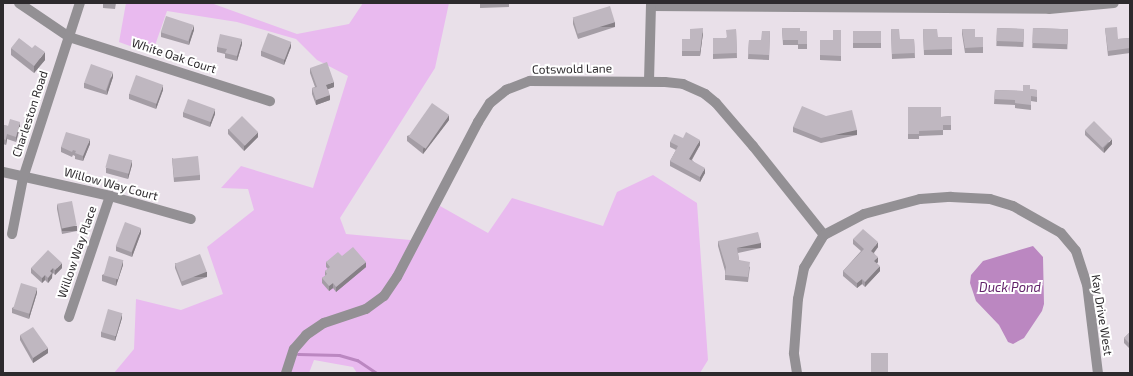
<!DOCTYPE html>
<style>
body{margin:0}
#map{position:relative;width:1133px;height:376px;overflow:hidden;background:#e9e0e9;font-family:"Exo 2",sans-serif}
div>[style]{position:absolute}
.green>*{inset:0;background:#e9baef}
.water>*{inset:0;background:#bb87c1}
.stream>*{height:3px;margin:-1.5px;padding:0 1.5px;transform-origin:1.5px;border-radius:1.5px;background:#bb87c1}
.minor>*{height:10px;margin:-5px;padding:0 5px;transform-origin:5px;border-radius:5px;background:#939094}
.wall>*{inset:0;background:#a49da5;transform-origin:0 0}
.shaded-wall>*{inset:0;background:#868086;transform-origin:0 0}
.building>*{inset:0;background:#bfb7c0;transform-origin:0 0}
span{translate:-50% -50%;white-space:nowrap;text-align:center;line-height:1.15;-webkit-text-stroke:4px #fff;paint-order:stroke}
.street-label{font-size:12px;color:#2d2a2d}
.water-label{font-size:13px;color:#63246b;font-style:italic}
.frame{position:absolute;inset:0;border:4px solid #2d2a2d;pointer-events:none}
</style>
<div id="map">
<div class="green">
<i style="clip-path:polygon(126px 3px,211px 3px,297px 34px,349px 24px,363px 3px,449px 3px,435px 68px,340px 218px,346px 234px,421px 241px,440px 206px,488px 233px,512px 198px,603px 226px,617px 192px,653px 175px,697px 203px,708px 360px,700px 373px,357px 373px,353px 367px,314px 360px,309px 373px,114px 373px,134px 349px,136px 299px,181px 310px,223px 294px,207px 247px,254px 210px,248px 189px,221px 188px,241px 166px,313px 188px,348px 76px,317px 60px,296px 39px,237px 22px,167px 11px,152px 54px,119px 42px)"></i>
</div>
<div class="water">
<i style="clip-path:polygon(1033px 246px,1043px 257px,1044px 304px,1042px 311px,1024px 338px,1013px 344px,1008px 342px,999px 325px,976px 301px,970px 283px,971px 275px,983px 261px)"></i>
</div>
<div class="stream">
<i style="left:298px;top:354px;width:41px;rotate:1.4deg"></i>
<i style="left:339px;top:355px;width:19px;rotate:16deg"></i>
<i style="left:357px;top:360px;width:23px;rotate:34deg"></i>
</div>
<div class="minor">
<i style="left:19px;top:3px;width:60px;rotate:34.2deg"></i>
<i style="left:69px;top:37px;width:211px;rotate:17.7deg"></i>
<i style="left:651px;top:6px;width:398px;rotate:0.4deg"></i>
<i style="left:1049px;top:9px;width:65px;rotate:-5.3deg"></i>
<i style="left:649px;top:81px;width:78px;rotate:-88.5deg"></i>
<i style="left:3px;top:172px;width:110px;rotate:12.6deg"></i>
<i style="left:110px;top:196px;width:84px;rotate:15.9deg"></i>
<i style="left:12px;top:234px;width:57px;rotate:-78.9deg"></i>
<i style="left:23px;top:178px;width:184px;rotate:-72deg"></i>
<i style="left:69px;top:317px;width:128px;rotate:-71.3deg"></i>
<i style="left:286px;top:373px;width:25px;rotate:-72deg"></i>
<i style="left:294px;top:349px;width:18px;rotate:-49deg"></i>
<i style="left:306px;top:335px;width:22px;rotate:-34deg"></i>
<i style="left:324px;top:323px;width:44px;rotate:-18.4deg"></i>
<i style="left:366px;top:309px;width:22px;rotate:-36deg"></i>
<i style="left:384px;top:296px;width:23px;rotate:-56deg"></i>
<i style="left:397px;top:277px;width:175px;rotate:-62.4deg"></i>
<i style="left:478px;top:122px;width:22px;rotate:-58deg"></i>
<i style="left:490px;top:103px;width:21px;rotate:-39deg"></i>
<i style="left:506px;top:90px;width:26px;rotate:-21deg"></i>
<i style="left:530px;top:81px;width:135px;rotate:0.4deg"></i>
<i style="left:665px;top:82px;width:18px;rotate:6deg"></i>
<i style="left:683px;top:84px;width:24px;rotate:24deg"></i>
<i style="left:705px;top:94px;width:14px;rotate:39deg"></i>
<i style="left:716px;top:103px;width:57px;rotate:49.3deg"></i>
<i style="left:753px;top:146px;width:114px;rotate:51.4deg"></i>
<i style="left:797px;top:373px;width:20px;rotate:-99deg"></i>
<i style="left:794px;top:353px;width:54px;rotate:-85.8deg"></i>
<i style="left:798px;top:299px;width:32px;rotate:-79deg"></i>
<i style="left:804px;top:268px;width:39px;rotate:-59deg"></i>
<i style="left:824px;top:235px;width:45px;rotate:-27.7deg"></i>
<i style="left:864px;top:214px;width:58px;rotate:-15deg"></i>
<i style="left:920px;top:199px;width:31px;rotate:-4deg"></i>
<i style="left:951px;top:197px;width:39px;rotate:3deg"></i>
<i style="left:990px;top:199px;width:24px;rotate:17deg"></i>
<i style="left:1013px;top:206px;width:55px;rotate:29.4deg"></i>
<i style="left:1061px;top:233px;width:23px;rotate:50deg"></i>
<i style="left:1076px;top:251px;width:35px;rotate:72deg"></i>
<i style="left:1087px;top:284px;width:90px;rotate:83deg"></i>
</div>
<div class="wall">
<i style="clip-path:polygon(103px 3px,116px 3px,115px 9px,103px 8px)"></i>
<i style="clip-path:polygon(480px 3px,509px 3px,509px 7px,480px 8px)"></i>
<i style="clip-path:polygon(573px 19px,615px 27px,578px 39px,573px 24px)"></i>
<i style="clip-path:polygon(782px 28px,800px 31px,807px 31px,807px 49px,798px 49px,798px 45px,783px 45px)"></i>
<i style="left:997px;top:28px;width:27px;height:18px;rotate:2deg"></i>
<i style="left:1033px;top:28px;width:35px;height:20px;rotate:2deg"></i>
<i style="clip-path:polygon(1105px 28px,1118px 39px,1130px 38px,1130px 53px,1108px 56px)"></i>
<i style="clip-path:polygon(736px 29px,737px 58px,713px 59px,713px 38px,726px 38px)"></i>
<i style="clip-path:polygon(891px 29px,900px 39px,914px 39px,915px 58px,892px 59px)"></i>
<i style="clip-path:polygon(923px 29px,938px 37px,952px 37px,952px 55px,924px 55px)"></i>
<i style="clip-path:polygon(962px 29px,975px 37px,983px 37px,983px 53px,965px 53px,962px 34px)"></i>
<i style="clip-path:polygon(194px 30px,189px 45px,161px 37px,161px 32px)"></i>
<i style="clip-path:polygon(841px 30px,841px 61px,820px 60px,820px 40px,833px 40px)"></i>
<i style="clip-path:polygon(770px 31px,769px 60px,748px 59px,749px 40px,761px 40px)"></i>
<i style="left:853px;top:31px;width:28px;height:17px"></i>
<i style="clip-path:polygon(703px 33px,700px 56px,682px 56px,682px 39px,690px 39px)"></i>
<i style="clip-path:polygon(242px 44px,237px 61px,225px 58px,225px 54px,217px 52px,217px 47px)"></i>
<i style="clip-path:polygon(291px 47px,284px 65px,261px 56px,261px 51px)"></i>
<i style="clip-path:polygon(11px 48px,45px 60px,34px 73px,11px 55px)"></i>
<i style="clip-path:polygon(310px 68px,334px 87px,328px 89px,330px 100px,316px 105px,312px 94px,312px 88px,315px 87px,310px 73px)"></i>
<i style="clip-path:polygon(113px 77px,107px 95px,84px 88px,84px 83px)"></i>
<i style="clip-path:polygon(1030px 89px,1037px 90px,1037px 102px,1031px 101px,1031px 110px,1015px 108px,1015px 105px,994px 104px,995px 90px,1023px 91px)"></i>
<i style="clip-path:polygon(163px 90px,156px 109px,129px 99px,129px 94px)"></i>
<i style="clip-path:polygon(908px 107px,941px 117px,951px 116px,951px 130px,943px 130px,943px 135px,919px 136px,919px 139px,908px 139px)"></i>
<i style="clip-path:polygon(183px 112px,215px 114px,210px 127px,183px 117px)"></i>
<i style="clip-path:polygon(826px 116px,857px 135px,821px 143px,793px 132px,793px 127px)"></i>
<i style="clip-path:polygon(449px 120px,423px 154px,407px 141px,407px 136px)"></i>
<i style="clip-path:polygon(3px 125px,8px 126px,20px 127px,16px 142px,7px 139px,6px 145px,3px 144px)"></i>
<i style="clip-path:polygon(228px 129px,258px 137px,244px 151px,228px 134px)"></i>
<i style="clip-path:polygon(1085px 130px,1112px 144px,1104px 153px,1085px 135px)"></i>
<i style="clip-path:polygon(683px 138px,700px 145px,692px 160px,705px 173px,700px 182px,670px 166px,670px 161px,676px 150px,670px 147px,670px 142px)"></i>
<i style="clip-path:polygon(90px 144px,83px 161px,75px 159px,75px 156px,73px 155px,72px 157px,61px 152px,61px 147px)"></i>
<i style="clip-path:polygon(172px 158px,200px 175px,200px 180px,174px 182px)"></i>
<i style="clip-path:polygon(132px 165px,128px 179px,106px 173px,106px 168px)"></i>
<i style="clip-path:polygon(57px 204px,77px 231px,62px 234px,57px 209px)"></i>
<i style="clip-path:polygon(141px 233px,132px 257px,116px 251px,116px 246px)"></i>
<i style="clip-path:polygon(853px 239px,878px 247px,874px 253px,878px 262px,877px 263px,880px 271px,865px 287px,862px 284px,857px 288px,843px 276px,843px 271px,861px 251px,853px 244px)"></i>
<i style="clip-path:polygon(718px 241px,761px 248px,738px 253px,739px 260px,750px 267px,748px 282px,725px 280px,725px 271px,718px 246px)"></i>
<i style="clip-path:polygon(342px 256px,366px 267px,336px 292px,333px 288px,329px 291px,322px 283px,322px 278px,325px 276px,325px 271px,328px 269px,326px 267px,326px 262px)"></i>
<i style="clip-path:polygon(175px 263px,207px 277px,182px 286px,175px 268px)"></i>
<i style="clip-path:polygon(123px 265px,116px 286px,102px 281px,102px 275px)"></i>
<i style="clip-path:polygon(31px 268px,62px 268px,55px 275px,53px 273px,52px 274px,52px 278px,48px 283px,45px 280px,42px 283px,31px 273px)"></i>
<i style="clip-path:polygon(37px 293px,29px 319px,12px 313px,12px 308px)"></i>
<i style="clip-path:polygon(122px 318px,115px 341px,101px 337px,101px 332px)"></i>
<i style="clip-path:polygon(1130px 332px,1130px 349px,1124px 343px,1124px 338px)"></i>
<i style="clip-path:polygon(20px 335px,48px 353px,33px 363px,20px 340px)"></i>
</div>
<div class="shaded-wall">
<i style="left:615px;top:22px;width:5px;height:39px;rotate:90deg"></i>
<i style="clip-path:polygon(194px 25px,194px 30px,189px 45px,189px 40px)"></i>
<i style="clip-path:polygon(703px 28px,703px 33px,700px 56px,700px 51px)"></i>
<i style="clip-path:polygon(242px 39px,242px 44px,237px 61px,237px 56px)"></i>
<i style="clip-path:polygon(291px 42px,291px 47px,284px 65px,284px 60px)"></i>
<i style="clip-path:polygon(45px 52px,45px 60px,34px 73px,34px 66px)"></i>
<i style="clip-path:polygon(113px 72px,113px 77px,107px 95px,107px 90px)"></i>
<i style="clip-path:polygon(334px 82px,334px 87px,326px 90px,326px 85px)"></i>
<i style="clip-path:polygon(163px 85px,163px 90px,156px 109px,156px 104px)"></i>
<i style="clip-path:polygon(330px 95px,330px 100px,316px 105px,316px 100px)"></i>
<i style="clip-path:polygon(215px 109px,215px 114px,210px 127px,210px 122px)"></i>
<i style="clip-path:polygon(449px 115px,449px 120px,423px 154px,423px 149px)"></i>
<i style="clip-path:polygon(20px 122px,20px 127px,16px 142px,16px 137px)"></i>
<i style="left:857px;top:130px;width:5px;height:37px;rotate:90deg"></i>
<i style="clip-path:polygon(258px 132px,258px 137px,244px 151px,244px 146px)"></i>
<i style="clip-path:polygon(7px 134px,7px 139px,6px 145px,6px 140px)"></i>
<i style="clip-path:polygon(90px 139px,90px 144px,83px 161px,83px 156px)"></i>
<i style="clip-path:polygon(1112px 139px,1112px 144px,1104px 153px,1104px 148px)"></i>
<i style="clip-path:polygon(700px 140px,700px 145px,689px 164px,689px 159px)"></i>
<i style="clip-path:polygon(132px 160px,132px 165px,128px 179px,128px 173px)"></i>
<i style="clip-path:polygon(705px 168px,705px 173px,700px 182px,700px 177px)"></i>
<i style="left:77px;top:226px;width:5px;height:15px;rotate:90deg"></i>
<i style="clip-path:polygon(141px 228px,141px 233px,132px 257px,132px 252px)"></i>
<i style="clip-path:polygon(878px 242px,878px 247px,871px 256px,871px 251px)"></i>
<i style="left:761px;top:243px;width:5px;height:25px;rotate:90deg"></i>
<i style="clip-path:polygon(878px 257px,878px 262px,874px 266px,874px 261px)"></i>
<i style="clip-path:polygon(123px 260px,123px 265px,116px 286px,116px 281px)"></i>
<i style="clip-path:polygon(366px 262px,366px 267px,336px 292px,336px 287px)"></i>
<i style="clip-path:polygon(62px 263px,62px 268px,55px 275px,55px 270px)"></i>
<i style="clip-path:polygon(880px 266px,880px 271px,865px 287px,865px 282px)"></i>
<i style="clip-path:polygon(53px 268px,52px 278px,48px 283px,48px 278px,50px 271px)"></i>
<i style="left:207px;top:272px;width:5px;height:27px;rotate:90deg"></i>
<i style="clip-path:polygon(45px 275px,45px 280px,42px 283px,42px 278px)"></i>
<i style="clip-path:polygon(862px 279px,862px 284px,857px 288px,857px 283px)"></i>
<i style="clip-path:polygon(333px 283px,333px 288px,329px 291px,329px 286px)"></i>
<i style="clip-path:polygon(37px 288px,37px 293px,29px 319px,29px 314px)"></i>
<i style="clip-path:polygon(122px 313px,122px 318px,115px 341px,115px 336px)"></i>
<i style="clip-path:polygon(48px 348px,48px 353px,33px 363px,33px 358px)"></i>
</div>
<div class="building">
<i style="left:610px;top:6px;width:17px;height:39px;rotate:73deg"></i>
<i style="left:166px;top:16px;width:29px;height:17px;rotate:18deg"></i>
<i style="clip-path:polygon(1117px 27px,1118px 39px,1130px 38px,1130px 48px,1108px 51px,1105px 28px)"></i>
<i style="clip-path:polygon(703px 28px,700px 51px,682px 51px,682px 39px,690px 39px,690px 29px)"></i>
<i style="clip-path:polygon(782px 28px,800px 28px,800px 31px,807px 31px,807px 44px,798px 44px,798px 40px,783px 40px)"></i>
<i style="left:997px;top:28px;width:27px;height:13px;rotate:2deg"></i>
<i style="left:1033px;top:28px;width:35px;height:15px;rotate:2deg"></i>
<i style="clip-path:polygon(736px 29px,737px 53px,713px 54px,713px 38px,727px 38px,726px 30px)"></i>
<i style="clip-path:polygon(891px 29px,899px 29px,900px 39px,914px 39px,915px 53px,892px 54px)"></i>
<i style="clip-path:polygon(923px 29px,937px 29px,938px 37px,952px 37px,952px 49px,924px 50px)"></i>
<i style="clip-path:polygon(962px 29px,975px 29px,975px 37px,983px 37px,983px 47px,965px 48px)"></i>
<i style="clip-path:polygon(833px 30px,841px 30px,841px 56px,820px 55px,820px 40px,833px 40px)"></i>
<i style="clip-path:polygon(762px 31px,770px 31px,769px 55px,748px 54px,749px 40px,761px 40px)"></i>
<i style="left:853px;top:31px;width:28px;height:12px"></i>
<i style="left:268px;top:33px;width:25px;height:19px;rotate:21deg"></i>
<i style="clip-path:polygon(220px 34px,242px 39px,237px 56px,225px 53px,227px 49px,217px 47px)"></i>
<i style="clip-path:polygon(19px 38px,32px 48px,35px 45px,45px 52px,34px 66px,11px 48px)"></i>
<i style="clip-path:polygon(327px 62px,334px 82px,326px 85px,330px 95px,316px 100px,312px 88px,317px 87px,310px 68px)"></i>
<i style="left:91px;top:64px;width:23px;height:20px;rotate:20deg"></i>
<i style="left:136px;top:75px;width:29px;height:20px;rotate:20deg"></i>
<i style="clip-path:polygon(1023px 85px,1030px 85px,1030px 89px,1037px 90px,1037px 97px,1031px 96px,1031px 105px,1015px 103px,1015px 100px,994px 99px,995px 90px,1023px 91px)"></i>
<i style="left:188px;top:99px;width:29px;height:14px;rotate:20deg"></i>
<i style="left:432px;top:103px;width:21px;height:41px;rotate:35deg"></i>
<i style="clip-path:polygon(802px 106px,826px 116px,852px 110px,857px 130px,821px 138px,793px 127px)"></i>
<i style="clip-path:polygon(908px 107px,941px 107px,941px 117px,951px 116px,951px 125px,943px 125px,943px 130px,919px 131px,919px 134px,908px 134px)"></i>
<i style="left:242px;top:116px;width:23px;height:19px;rotate:45deg"></i>
<i style="clip-path:polygon(10px 119px,20px 122px,16px 137px,7px 134px,6px 140px,3px 139px,3px 125px,8px 126px)"></i>
<i style="left:1094px;top:121px;width:25px;height:13px;rotate:45deg"></i>
<i style="clip-path:polygon(66px 132px,90px 139px,83px 156px,75px 153px,76px 151px,73px 150px,72px 152px,61px 147px)"></i>
<i style="clip-path:polygon(686px 132px,700px 140px,689px 159px,705px 168px,700px 177px,670px 161px,678px 146px,670px 142px,674px 134px,683px 138px)"></i>
<i style="left:109px;top:154px;width:24px;height:14px;rotate:15deg"></i>
<i style="left:198px;top:156px;width:19px;height:26px;rotate:84deg"></i>
<i style="left:72px;top:201px;width:25px;height:15px;rotate:79deg"></i>
<i style="left:125px;top:222px;width:17px;height:26px;rotate:21deg"></i>
<i style="clip-path:polygon(863px 229px,878px 242px,871px 251px,878px 257px,874px 261px,880px 266px,865px 282px,862px 279px,857px 283px,843px 271px,864px 249px,853px 239px)"></i>
<i style="clip-path:polygon(758px 232px,761px 243px,737px 248px,739px 260px,750px 262px,748px 277px,725px 275px,726px 267px,718px 241px)"></i>
<i style="clip-path:polygon(353px 247px,366px 262px,336px 287px,333px 283px,329px 286px,322px 278px,327px 274px,325px 271px,330px 267px,326px 262px,338px 252px,342px 256px)"></i>
<i style="clip-path:polygon(48px 250px,62px 263px,55px 270px,53px 268px,50px 271px,52px 273px,48px 278px,45px 275px,42px 278px,31px 268px)"></i>
<i style="left:200px;top:254px;width:19px;height:27px;rotate:69deg"></i>
<i style="left:109px;top:256px;width:15px;height:20px;rotate:16deg"></i>
<i style="left:21px;top:283px;width:17px;height:27px;rotate:17deg"></i>
<i style="left:108px;top:309px;width:15px;height:24px;rotate:16deg"></i>
<i style="clip-path:polygon(33px 327px,48px 348px,33px 358px,20px 335px)"></i>
<i style="clip-path:polygon(1130px 332px,1130px 344px,1124px 338px)"></i>
<i style="left:871px;top:353px;width:17px;height:20px"></i>
</div>
<div class="street-label">
<span style="left:174px;top:56px;rotate:18deg">White Oak Court</span>
<span style="left:572px;top:69px;rotate:-1deg">Cotswold Lane</span>
<span style="left:30px;top:114px;rotate:-72deg">Charleston Road</span>
<span style="left:111px;top:184px;rotate:15deg">Willow Way Court</span>
<span style="left:77px;top:252px;rotate:-71deg">Willow Way Place</span>
<span style="left:1102px;top:315px;rotate:81deg">Kay Drive West</span>
</div>
<div class="water-label">
<span style="left:1010px;top:287px">Duck Pond</span>
</div>
<div class="frame"></div>
</div>
